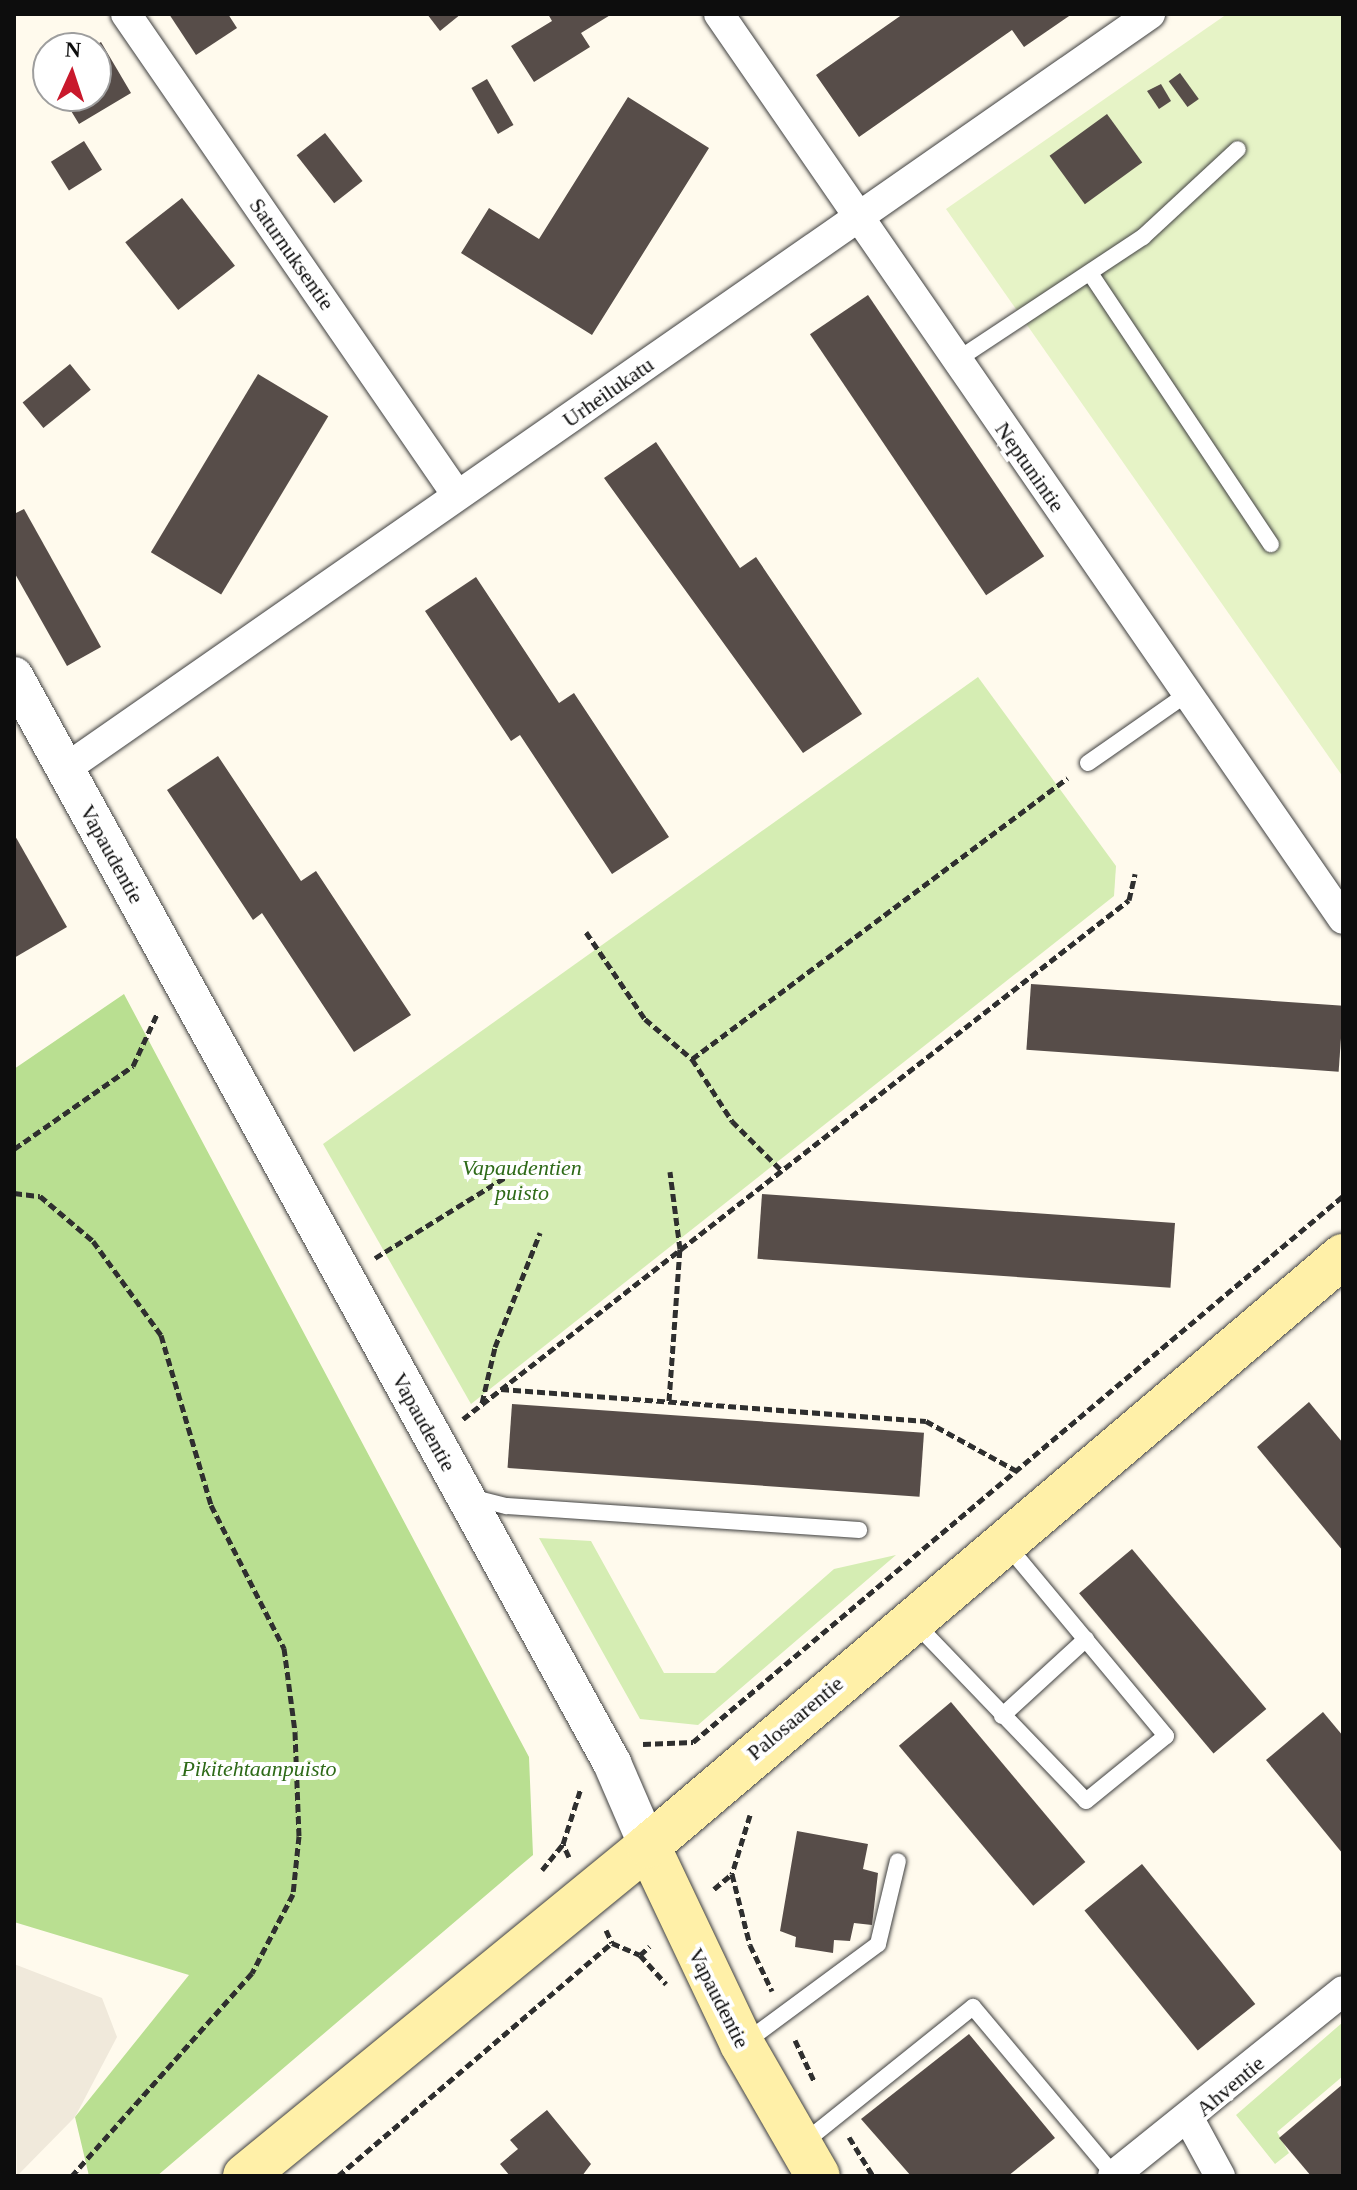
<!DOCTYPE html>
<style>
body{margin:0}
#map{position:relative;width:1357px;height:2190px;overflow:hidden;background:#fffaed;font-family:Georgia,serif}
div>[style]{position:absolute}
.green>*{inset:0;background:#d5edb3}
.forest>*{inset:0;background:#b9df91}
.pitch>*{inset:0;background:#e6f3c6}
.plaza>*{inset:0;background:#f0e9db}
.building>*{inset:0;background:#574d49;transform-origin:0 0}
.path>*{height:5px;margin-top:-2.5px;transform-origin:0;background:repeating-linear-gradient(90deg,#2f2f2f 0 8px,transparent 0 12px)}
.roads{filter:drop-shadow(0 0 2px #404040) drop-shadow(0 0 2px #404040)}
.service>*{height:16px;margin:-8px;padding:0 8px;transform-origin:8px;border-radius:8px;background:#fff}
.minor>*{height:30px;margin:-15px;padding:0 15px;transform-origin:15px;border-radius:15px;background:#fff}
.tertiary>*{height:38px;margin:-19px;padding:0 19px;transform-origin:19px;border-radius:19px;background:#fff}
.secondary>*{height:44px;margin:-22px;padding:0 22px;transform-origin:22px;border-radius:22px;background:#fff0a8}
span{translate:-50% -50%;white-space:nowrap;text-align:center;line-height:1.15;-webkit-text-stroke:8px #fff;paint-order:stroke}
.street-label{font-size:22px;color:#0d0d0d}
.park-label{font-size:22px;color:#2e6a18;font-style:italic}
.frame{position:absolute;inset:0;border:16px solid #0d0d0d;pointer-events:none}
.north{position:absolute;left:32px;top:32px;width:80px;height:80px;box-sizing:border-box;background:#fff;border:2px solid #9e9e9e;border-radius:50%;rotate:3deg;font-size:22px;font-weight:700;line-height:32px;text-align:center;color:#0d0d0d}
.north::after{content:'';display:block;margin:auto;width:28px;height:36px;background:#c9192c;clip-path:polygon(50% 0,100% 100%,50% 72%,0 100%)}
</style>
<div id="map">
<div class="green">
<i style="clip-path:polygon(978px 677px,1116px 866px,1114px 896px,471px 1404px,323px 1144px)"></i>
<i style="clip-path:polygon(539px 1538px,591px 1541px,664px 1673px,715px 1673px,834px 1569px,896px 1555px,698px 1725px,640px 1719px)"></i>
<i style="clip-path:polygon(1343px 2022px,1343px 2076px,1277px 2132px,1289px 2153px,1275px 2164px,1236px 2115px)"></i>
</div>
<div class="forest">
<i style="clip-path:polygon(124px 994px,529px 1757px,533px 1855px,157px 2176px,89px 2176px,75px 2117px,189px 1975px,14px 1922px,14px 1069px)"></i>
</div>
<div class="pitch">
<i style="clip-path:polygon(1227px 14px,1343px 14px,1343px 777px,946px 209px)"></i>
</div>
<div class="plaza">
<i style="clip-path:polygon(14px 1964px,102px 1998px,117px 2037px,75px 2117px,17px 2176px)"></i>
</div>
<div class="building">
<i style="clip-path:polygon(169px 14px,228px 14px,237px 28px,196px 55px)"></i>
<i style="clip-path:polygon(427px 14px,461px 14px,440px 31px)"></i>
<i style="clip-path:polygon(548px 14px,612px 14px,581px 33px,590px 47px,534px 82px,511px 46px,552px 21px)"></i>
<i style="clip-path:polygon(903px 14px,1072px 14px,1024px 47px,1012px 30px,859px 137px,816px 75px)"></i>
<i style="clip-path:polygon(101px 42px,131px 93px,79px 124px,62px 96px,96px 96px,96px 48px,90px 48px)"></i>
<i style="left:1180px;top:73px;width:32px;height:14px;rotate:54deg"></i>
<i style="left:487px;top:79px;width:53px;height:18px;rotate:60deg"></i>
<i style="clip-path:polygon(1161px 84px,1171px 101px,1159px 109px,1147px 91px)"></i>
<i style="clip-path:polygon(628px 97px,709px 148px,592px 335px,461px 253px,489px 208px,539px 239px)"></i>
<i style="left:1107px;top:114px;width:60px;height:71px;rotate:54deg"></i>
<i style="left:325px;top:133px;width:61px;height:36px;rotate:52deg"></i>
<i style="left:84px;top:141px;width:34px;height:39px;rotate:58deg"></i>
<i style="left:182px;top:198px;width:86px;height:72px;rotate:52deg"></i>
<i style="left:868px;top:295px;width:315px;height:70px;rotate:56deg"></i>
<i style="left:70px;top:364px;width:33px;height:61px;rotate:51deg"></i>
<i style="left:258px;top:374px;width:82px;height:208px;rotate:31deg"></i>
<i style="clip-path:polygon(656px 442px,740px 568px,756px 557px,862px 714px,803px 753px,604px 478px)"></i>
<i style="clip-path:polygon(24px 509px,101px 647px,67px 666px,14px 572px,14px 514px)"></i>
<i style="clip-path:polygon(476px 577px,559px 703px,574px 693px,669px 837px,612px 874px,520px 735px,511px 741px,425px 611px)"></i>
<i style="clip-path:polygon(218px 756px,301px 881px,316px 871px,411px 1015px,354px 1052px,262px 913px,253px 920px,167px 790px)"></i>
<i style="clip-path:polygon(14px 834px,67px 927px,14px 958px)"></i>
<i style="left:1031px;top:984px;width:313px;height:66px;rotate:4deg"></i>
<i style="left:762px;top:1194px;width:414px;height:65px;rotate:4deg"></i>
<i style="clip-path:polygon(1309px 1402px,1343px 1443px,1343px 1551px,1257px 1447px)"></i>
<i style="left:512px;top:1404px;width:413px;height:64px;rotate:4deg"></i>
<i style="left:1132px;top:1549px;width:209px;height:69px;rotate:50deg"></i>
<i style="left:951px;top:1702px;width:209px;height:68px;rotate:50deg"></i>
<i style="clip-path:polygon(1323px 1712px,1343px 1736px,1343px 1854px,1266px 1760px)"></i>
<i style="clip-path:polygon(797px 1831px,868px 1844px,863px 1869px,878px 1873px,872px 1925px,854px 1923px,850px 1941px,834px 1940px,833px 1953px,795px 1947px,796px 1937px,780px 1931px)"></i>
<i style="left:1142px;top:1864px;width:180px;height:74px;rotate:51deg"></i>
<i style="clip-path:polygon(969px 2034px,1055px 2138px,1008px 2176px,911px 2176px,861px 2119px)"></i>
<i style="clip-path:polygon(1343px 2084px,1343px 2176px,1311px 2176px,1279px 2138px)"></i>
<i style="clip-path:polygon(547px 2110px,591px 2164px,582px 2176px,510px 2176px,500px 2164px,518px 2149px,510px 2140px)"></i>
</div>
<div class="path">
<i style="left:586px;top:932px;width:105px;rotate:55.9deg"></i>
<i style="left:645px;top:1019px;width:62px;rotate:40.4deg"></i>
<i style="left:692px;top:1059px;width:74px;rotate:57.2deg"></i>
<i style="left:732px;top:1121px;width:69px;rotate:45deg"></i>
<i style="left:692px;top:1059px;width:469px;rotate:-36.8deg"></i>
<i style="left:14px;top:1149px;width:145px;rotate:-34.9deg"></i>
<i style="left:133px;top:1066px;width:57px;rotate:-65.2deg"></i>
<i style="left:14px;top:1193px;width:26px;rotate:7deg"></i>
<i style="left:40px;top:1196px;width:70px;rotate:40.3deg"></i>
<i style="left:93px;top:1241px;width:116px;rotate:54.1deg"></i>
<i style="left:161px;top:1335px;width:177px;rotate:73.6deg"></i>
<i style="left:211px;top:1505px;width:161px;rotate:63deg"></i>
<i style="left:284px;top:1648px;width:85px;rotate:82.5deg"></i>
<i style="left:295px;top:1732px;width:104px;rotate:87.8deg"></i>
<i style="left:299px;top:1836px;width:58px;rotate:95.9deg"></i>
<i style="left:293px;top:1894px;width:89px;rotate:117.4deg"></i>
<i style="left:252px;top:1973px;width:271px;rotate:131.6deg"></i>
<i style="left:375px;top:1258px;width:155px;rotate:-31.8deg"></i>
<i style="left:501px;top:1389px;width:426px;rotate:4.3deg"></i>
<i style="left:926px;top:1421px;width:104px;rotate:28.8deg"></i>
<i style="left:669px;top:1401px;width:152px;rotate:-85.9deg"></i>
<i style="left:680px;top:1249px;width:78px;rotate:-97.4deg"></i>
<i style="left:482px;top:1403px;width:57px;rotate:-76.9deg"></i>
<i style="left:495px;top:1347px;width:123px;rotate:-68.5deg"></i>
<i style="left:463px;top:1419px;width:844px;rotate:-37.93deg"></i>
<i style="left:1129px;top:900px;width:27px;rotate:-77deg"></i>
<i style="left:643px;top:1744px;width:50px;rotate:-2.3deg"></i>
<i style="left:693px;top:1742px;width:849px;rotate:-40.03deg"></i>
<i style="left:750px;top:1815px;width:62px;rotate:107deg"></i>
<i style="left:732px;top:1874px;width:73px;rotate:75.8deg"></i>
<i style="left:750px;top:1945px;width:51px;rotate:64.4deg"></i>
<i style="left:569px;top:1857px;width:14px;rotate:-115deg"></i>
<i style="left:563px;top:1844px;width:59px;rotate:-72.2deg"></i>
<i style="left:542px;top:1870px;width:33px;rotate:-51deg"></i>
<i style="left:714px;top:1889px;width:23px;rotate:-40deg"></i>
<i style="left:606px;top:1930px;width:14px;rotate:65deg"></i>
<i style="left:640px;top:1955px;width:39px;rotate:48deg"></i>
<i style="left:795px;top:2040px;width:45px;rotate:65.1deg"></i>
<i style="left:849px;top:2137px;width:46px;rotate:58.4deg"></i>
<i style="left:338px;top:2176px;width:360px;rotate:-40.4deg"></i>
<i style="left:612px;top:1943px;width:30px;rotate:23deg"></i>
<i style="left:640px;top:1955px;width:13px;rotate:-42deg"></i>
</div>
<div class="roads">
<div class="service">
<i style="left:1090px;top:273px;width:326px;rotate:56.3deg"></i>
<i style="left:957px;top:360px;width:223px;rotate:-33.5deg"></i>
<i style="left:1143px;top:237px;width:129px;rotate:-42.8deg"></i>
<i style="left:1088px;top:763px;width:121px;rotate:-34.9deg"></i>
<i style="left:470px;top:1497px;width:38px;rotate:14deg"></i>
<i style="left:507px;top:1506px;width:353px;rotate:3.9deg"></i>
<i style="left:914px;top:1622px;width:248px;rotate:46.1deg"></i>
<i style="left:1086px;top:1801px;width:103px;rotate:-39.1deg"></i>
<i style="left:1166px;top:1736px;width:249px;rotate:-129.8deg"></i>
<i style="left:1002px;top:1716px;width:114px;rotate:-42.5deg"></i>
<i style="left:743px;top:2044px;width:168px;rotate:-36.5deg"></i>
<i style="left:878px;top:1944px;width:85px;rotate:-76.5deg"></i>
<i style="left:802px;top:2144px;width:219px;rotate:-38.7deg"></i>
<i style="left:973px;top:2007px;width:219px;rotate:50deg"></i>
</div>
<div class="minor">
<i style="left:126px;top:14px;width:584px;rotate:55.47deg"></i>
<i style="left:719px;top:14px;width:1099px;rotate:55.41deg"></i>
<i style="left:65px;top:769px;width:1322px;rotate:-34.83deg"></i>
<i style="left:1189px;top:2119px;width:65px;rotate:61.5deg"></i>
<i style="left:1113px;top:2176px;width:295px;rotate:-38.8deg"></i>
</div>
<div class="tertiary">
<i style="left:14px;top:676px;width:1241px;rotate:61.18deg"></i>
<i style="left:612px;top:1763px;width:90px;rotate:66.6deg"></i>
</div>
<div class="secondary">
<i style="left:648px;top:1846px;width:219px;rotate:64.6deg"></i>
<i style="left:742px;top:2044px;width:152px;rotate:60.1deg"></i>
<i style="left:245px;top:2176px;width:521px;rotate:-39.31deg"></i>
<i style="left:648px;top:1846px;width:912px;rotate:-40.33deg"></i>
</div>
</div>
<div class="street-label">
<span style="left:292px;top:254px;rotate:55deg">Saturnuksentie</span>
<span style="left:608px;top:392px;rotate:-35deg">Urheilukatu</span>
<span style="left:1030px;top:467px;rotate:55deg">Neptunintie</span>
<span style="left:112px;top:854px;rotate:61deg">Vapaudentie</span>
<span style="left:424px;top:1422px;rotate:61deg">Vapaudentie</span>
<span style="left:795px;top:1718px;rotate:-40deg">Palosaarentie</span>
<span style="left:719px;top:1998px;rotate:63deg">Vapaudentie</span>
<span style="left:1230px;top:2086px;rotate:-40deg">Ahventie</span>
</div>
<div class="park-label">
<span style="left:522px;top:1180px">Vapaudentien<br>puisto</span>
<span style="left:259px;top:1769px">Pikitehtaanpuisto</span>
</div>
<div class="frame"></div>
<div class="north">N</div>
</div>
